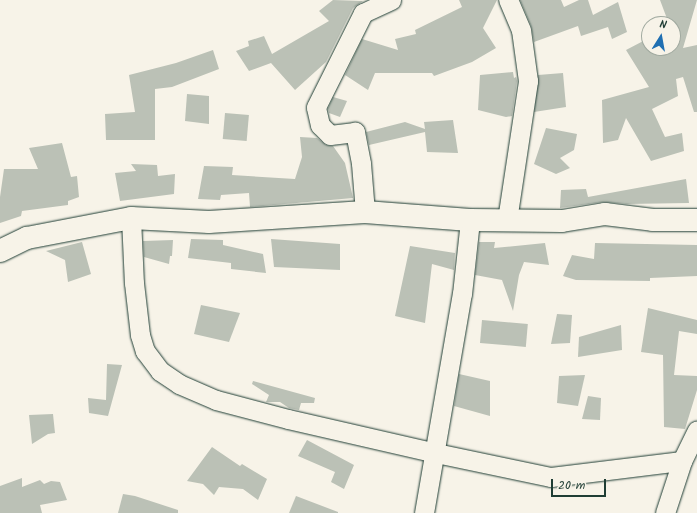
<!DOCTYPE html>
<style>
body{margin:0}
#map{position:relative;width:697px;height:513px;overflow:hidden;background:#f7f3e8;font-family:Kalam,sans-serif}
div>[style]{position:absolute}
.building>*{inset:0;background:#bbc1b6;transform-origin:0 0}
.roads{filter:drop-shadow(0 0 1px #1f3d34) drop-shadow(0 0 1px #1f3d34)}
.minor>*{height:19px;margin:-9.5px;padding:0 9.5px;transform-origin:9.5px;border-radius:9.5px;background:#f7f3e8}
.tertiary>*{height:22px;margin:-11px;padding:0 11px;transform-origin:11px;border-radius:11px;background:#f7f3e8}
span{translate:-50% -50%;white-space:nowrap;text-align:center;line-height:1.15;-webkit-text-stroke:3px #f7f3e8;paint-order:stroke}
.north{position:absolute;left:641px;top:16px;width:40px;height:40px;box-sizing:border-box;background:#f7f3e8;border:1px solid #a1aaa0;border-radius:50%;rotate:11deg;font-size:11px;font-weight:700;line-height:16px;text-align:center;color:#1f3d34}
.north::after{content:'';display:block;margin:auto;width:14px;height:18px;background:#1f6fb2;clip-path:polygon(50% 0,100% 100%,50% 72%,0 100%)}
.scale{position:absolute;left:551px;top:479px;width:55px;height:18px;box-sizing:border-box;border:2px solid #1f3d34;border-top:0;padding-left:5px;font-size:12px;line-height:14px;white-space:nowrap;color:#1f3d34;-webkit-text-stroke:3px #f7f3e8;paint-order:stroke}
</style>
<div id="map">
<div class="building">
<i style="clip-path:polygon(333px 0,363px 1px,353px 8px,326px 62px,295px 90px,271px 63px,249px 71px,236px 51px,249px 46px,248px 41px,264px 36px,272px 54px,329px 21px,319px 11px)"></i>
<i style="clip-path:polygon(459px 0,497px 0,483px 28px,496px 48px,472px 62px,434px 76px,432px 73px,375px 73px,368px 90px,345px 75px,362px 39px,398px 50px,395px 39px,416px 34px,415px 30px,462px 7px)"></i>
<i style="clip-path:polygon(520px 0,561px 0,564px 7px,579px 0,588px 0,593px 15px,618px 2px,627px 32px,612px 39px,608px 27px,581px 36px,578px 26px,534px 42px,531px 26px)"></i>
<i style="clip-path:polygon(660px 0,697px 0,683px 48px,697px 45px,697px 112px,694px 112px,683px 77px,676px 79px,678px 96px,652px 109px,665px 137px,682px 133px,684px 151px,651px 161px,626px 118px,618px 140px,603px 143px,602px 100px,649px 87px,626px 50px,649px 38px,649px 48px,673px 48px,673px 24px,669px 24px)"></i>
<i style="clip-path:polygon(213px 50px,219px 69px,172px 87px,155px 89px,155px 140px,106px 140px,105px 114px,135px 112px,129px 75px,176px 63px)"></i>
<i style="clip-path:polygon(513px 72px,514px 78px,516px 77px,517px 81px,512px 116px,506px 117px,478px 110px,480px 75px)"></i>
<i style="clip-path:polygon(563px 73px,566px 107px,534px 112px,538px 75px)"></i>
<i style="clip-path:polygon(187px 94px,209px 96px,209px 124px,185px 121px)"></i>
<i style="clip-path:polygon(333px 97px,347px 101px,340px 117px,329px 113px,328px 108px)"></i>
<i style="left:225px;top:113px;width:24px;height:26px;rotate:5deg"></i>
<i style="clip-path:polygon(453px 120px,458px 153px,427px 152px,425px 132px,369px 145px,366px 132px,405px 122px,425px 129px,424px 122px)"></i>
<i style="clip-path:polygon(546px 128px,577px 134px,574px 150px,560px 158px,570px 168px,556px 174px,534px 164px)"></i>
<i style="clip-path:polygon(300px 137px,317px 138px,326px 145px,333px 146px,345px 163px,353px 198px,250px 207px,249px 193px,221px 195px,220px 200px,198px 199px,204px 166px,233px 167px,232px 175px,295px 179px,302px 157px)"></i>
<i style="clip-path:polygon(62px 143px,71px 177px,77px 176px,79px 197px,68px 201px,68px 205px,22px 211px,21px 216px,0 223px,0 197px,4px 169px,38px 169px,29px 148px)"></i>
<i style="clip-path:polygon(131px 164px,157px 165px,158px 176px,175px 174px,174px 194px,120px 201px,115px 173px,136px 171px)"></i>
<i style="clip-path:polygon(686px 179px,689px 203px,627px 204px,603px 202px,560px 208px,561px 190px,586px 189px,588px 197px)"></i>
<i style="clip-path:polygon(191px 239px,223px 240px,223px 245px,263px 254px,266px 273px,231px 269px,231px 263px,188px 258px)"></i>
<i style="clip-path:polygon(271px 239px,340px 244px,340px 270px,274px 267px)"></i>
<i style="clip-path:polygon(173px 240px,172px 256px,170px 256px,169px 264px,144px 257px,143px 241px)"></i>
<i style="clip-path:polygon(82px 242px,91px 274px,68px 282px,65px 260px,46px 251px)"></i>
<i style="clip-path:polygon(479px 242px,495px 242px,494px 248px,545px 243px,549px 265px,524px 262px,519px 275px,513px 311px,502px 280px,475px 275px)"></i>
<i style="clip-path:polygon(595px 243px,697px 245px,697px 276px,650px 278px,650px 281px,576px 280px,563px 276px,572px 255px,594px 259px)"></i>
<i style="clip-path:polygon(410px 246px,455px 253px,454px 270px,432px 264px,425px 323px,395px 316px)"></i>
<i style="clip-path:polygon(201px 305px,240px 313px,229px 342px,194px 334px)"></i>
<i style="clip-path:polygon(648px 308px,697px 320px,697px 334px,679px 331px,674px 375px,697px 376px,697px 390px,685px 429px,664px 427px,663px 355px,641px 352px)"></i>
<i style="clip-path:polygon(557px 314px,572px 315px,570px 343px,551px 344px)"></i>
<i style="left:482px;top:320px;width:46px;height:23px;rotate:5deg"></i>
<i style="clip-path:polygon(621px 325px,622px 350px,578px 357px,579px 337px)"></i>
<i style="clip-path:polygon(107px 364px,122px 365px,108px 416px,89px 413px,88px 398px,106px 400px)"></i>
<i style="clip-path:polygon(459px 374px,490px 381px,490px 416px,454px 406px)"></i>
<i style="clip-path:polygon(585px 375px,578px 406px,557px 403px,559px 376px)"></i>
<i style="clip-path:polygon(253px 381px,315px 398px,314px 403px,301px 403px,299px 410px,289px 408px,280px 402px,266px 402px,269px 395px,252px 384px)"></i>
<i style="clip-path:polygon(588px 396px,601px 398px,600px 420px,582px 419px)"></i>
<i style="clip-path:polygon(53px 414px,55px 433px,48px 434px,32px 444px,29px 415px)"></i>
<i style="clip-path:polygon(307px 440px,354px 465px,344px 489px,331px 482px,335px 472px,298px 456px)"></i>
<i style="clip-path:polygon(212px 447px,240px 466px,242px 464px,267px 479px,258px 500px,243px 489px,219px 487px,214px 495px,203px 484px,187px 481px)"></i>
<i style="clip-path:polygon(22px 478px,22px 487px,40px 480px,44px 484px,51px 481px,60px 482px,67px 500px,40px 505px,42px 513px,0 513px,0 486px)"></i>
<i style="clip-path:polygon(123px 494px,135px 496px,178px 510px,178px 513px,118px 513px)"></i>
<i style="clip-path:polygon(296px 496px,338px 512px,338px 513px,289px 513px)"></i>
</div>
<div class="roads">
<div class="minor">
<i style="left:365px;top:212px;width:49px;rotate:-94.7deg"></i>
<i style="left:361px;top:163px;width:32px;rotate:-101deg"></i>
<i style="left:355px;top:132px;width:25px;rotate:173deg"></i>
<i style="left:330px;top:135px;width:14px;rotate:-135deg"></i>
<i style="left:320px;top:125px;width:18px;rotate:-103deg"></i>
<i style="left:316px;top:107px;width:105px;rotate:-63.4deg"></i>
<i style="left:363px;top:13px;width:31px;rotate:-25deg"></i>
<i style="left:131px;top:218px;width:65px;rotate:87.4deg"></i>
<i style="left:134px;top:283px;width:52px;rotate:83.4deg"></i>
<i style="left:140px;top:335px;width:17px;rotate:73deg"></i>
<i style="left:145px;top:351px;width:25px;rotate:53deg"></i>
<i style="left:160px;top:371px;width:23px;rotate:34deg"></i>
<i style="left:179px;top:384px;width:40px;rotate:23.4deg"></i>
<i style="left:216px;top:400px;width:74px;rotate:14.8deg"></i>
<i style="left:288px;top:419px;width:152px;rotate:12.9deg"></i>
<i style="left:436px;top:453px;width:117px;rotate:11.8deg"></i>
<i style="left:551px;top:477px;width:132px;rotate:-7deg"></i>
<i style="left:507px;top:220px;width:141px;rotate:-81.4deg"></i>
<i style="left:528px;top:81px;width:51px;rotate:-97.8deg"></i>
<i style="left:521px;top:30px;width:33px;rotate:-113deg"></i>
<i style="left:424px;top:513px;width:222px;rotate:-80.2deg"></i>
<i style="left:462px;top:294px;width:74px;rotate:-83.8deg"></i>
<i style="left:665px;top:513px;width:55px;rotate:-71.9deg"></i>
<i style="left:682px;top:461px;width:34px;rotate:-64deg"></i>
</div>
<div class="tertiary">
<i style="left:0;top:251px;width:30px;rotate:-26deg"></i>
<i style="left:27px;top:238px;width:106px;rotate:-10.9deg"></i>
<i style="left:131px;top:218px;width:78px;rotate:2.9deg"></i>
<i style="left:209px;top:222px;width:156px;rotate:-3.7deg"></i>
<i style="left:365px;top:212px;width:105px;rotate:4.4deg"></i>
<i style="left:470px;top:220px;width:92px;rotate:0.6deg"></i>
<i style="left:562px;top:221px;width:44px;rotate:-9.2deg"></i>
<i style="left:605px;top:214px;width:48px;rotate:7.1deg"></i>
<i style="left:653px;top:220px;width:44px"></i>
</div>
</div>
<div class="north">N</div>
<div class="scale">20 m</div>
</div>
